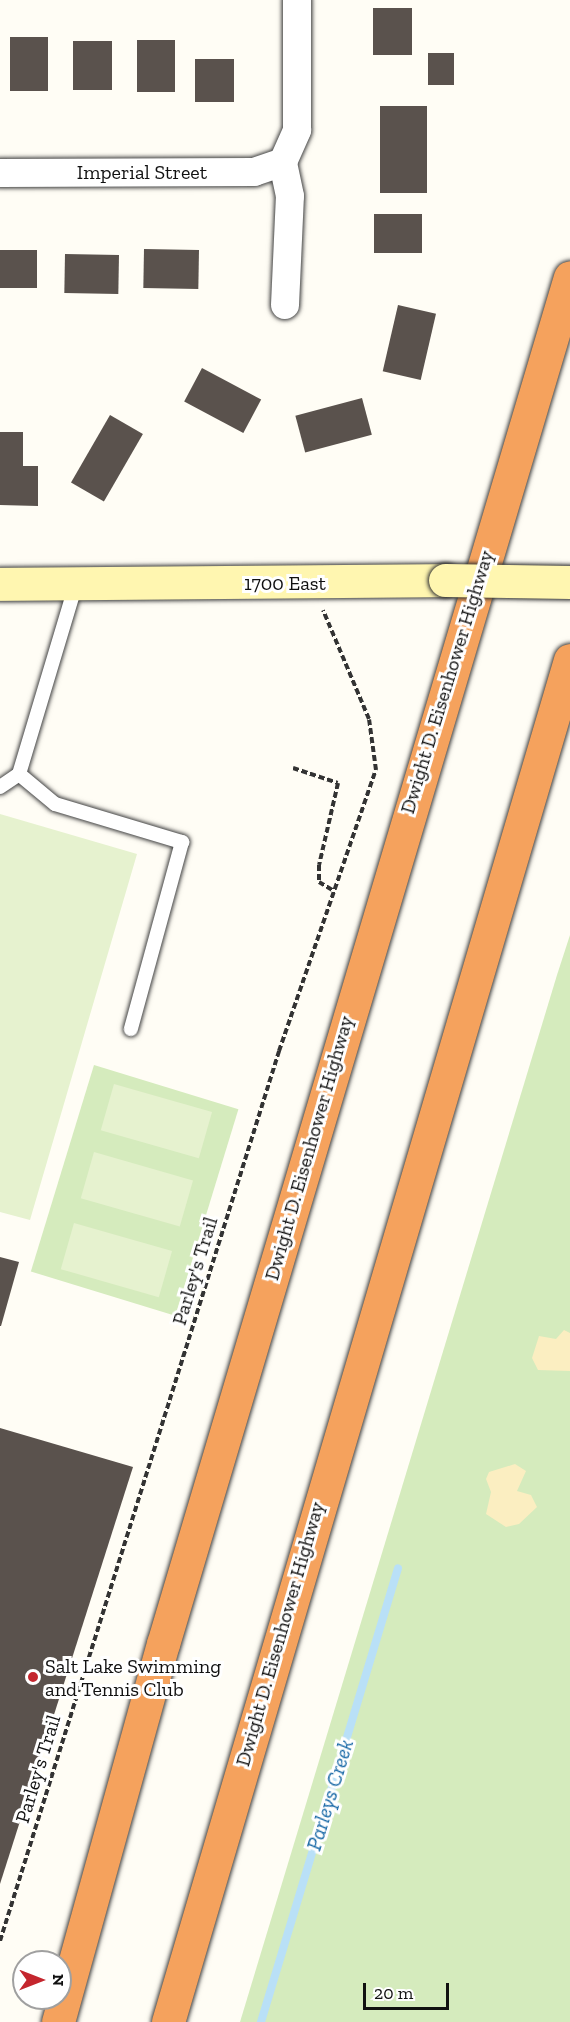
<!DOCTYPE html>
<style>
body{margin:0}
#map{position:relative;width:570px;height:2022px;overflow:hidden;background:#fffdf5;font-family:"Zilla Slab",serif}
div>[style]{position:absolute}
.green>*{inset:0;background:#d5ebbd;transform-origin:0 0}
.sand>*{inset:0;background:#fbeec1}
.pitch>*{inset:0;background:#e6f2cf;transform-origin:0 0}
.stream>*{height:8px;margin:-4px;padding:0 4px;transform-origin:4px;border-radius:4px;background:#b9e0f7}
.building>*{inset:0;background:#5a524d;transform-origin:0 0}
.path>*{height:4px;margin-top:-2px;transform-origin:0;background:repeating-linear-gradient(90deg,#333 0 6px,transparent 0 9px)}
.roads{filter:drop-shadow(0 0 2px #444) drop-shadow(0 0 2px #444)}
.lane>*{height:14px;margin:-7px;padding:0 7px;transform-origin:7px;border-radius:7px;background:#fff}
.street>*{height:28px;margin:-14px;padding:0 14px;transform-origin:14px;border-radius:14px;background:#fff}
.secondary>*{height:33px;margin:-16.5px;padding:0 16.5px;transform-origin:16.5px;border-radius:16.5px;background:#fff6b0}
.highway>*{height:33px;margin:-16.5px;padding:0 16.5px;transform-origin:16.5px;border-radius:16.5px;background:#f5a25d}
.bridges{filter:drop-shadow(0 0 2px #333) drop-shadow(0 0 2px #333)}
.secondary-bridge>*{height:33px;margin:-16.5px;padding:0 16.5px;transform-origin:16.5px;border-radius:16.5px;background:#fff6b0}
.dots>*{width:16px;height:16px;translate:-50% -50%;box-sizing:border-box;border:3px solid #fff;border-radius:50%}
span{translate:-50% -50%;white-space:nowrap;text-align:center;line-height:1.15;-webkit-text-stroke:6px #fff;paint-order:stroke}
.street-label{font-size:20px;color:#111}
.poi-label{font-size:20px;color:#111}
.left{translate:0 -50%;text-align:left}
.water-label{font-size:21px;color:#1768a6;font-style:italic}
.north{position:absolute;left:12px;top:1950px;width:60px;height:60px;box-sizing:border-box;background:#fff;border:2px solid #a0a0a0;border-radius:50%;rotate:90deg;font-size:16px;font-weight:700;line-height:24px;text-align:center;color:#111}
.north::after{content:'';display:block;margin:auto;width:21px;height:27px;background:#c4262e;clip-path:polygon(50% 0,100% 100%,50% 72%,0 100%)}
.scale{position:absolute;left:363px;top:1983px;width:86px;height:27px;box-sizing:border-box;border:3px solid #111;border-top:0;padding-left:8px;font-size:18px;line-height:21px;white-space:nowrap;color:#111;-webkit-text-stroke:4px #fff;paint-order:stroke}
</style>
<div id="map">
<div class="green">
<i style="clip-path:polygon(570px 935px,570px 2022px,240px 2022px,557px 975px)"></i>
<i style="left:94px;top:1065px;width:151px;height:216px;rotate:17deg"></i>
</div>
<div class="sand">
<i style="clip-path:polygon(564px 1330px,570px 1333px,570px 1371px,538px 1370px,532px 1358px,539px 1336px,556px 1339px)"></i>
<i style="clip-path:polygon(515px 1464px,526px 1471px,517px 1491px,531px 1495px,537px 1507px,519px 1524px,506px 1527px,486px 1514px,491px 1492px,486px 1479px,489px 1472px)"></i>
</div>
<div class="pitch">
<i style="clip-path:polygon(0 814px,137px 854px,30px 1220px,0 1212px)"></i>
<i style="left:114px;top:1084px;width:102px;height:48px;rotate:16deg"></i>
<i style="left:94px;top:1152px;width:103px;height:48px;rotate:16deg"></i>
<i style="left:74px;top:1223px;width:102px;height:48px;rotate:16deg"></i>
</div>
<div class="stream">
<i style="left:261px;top:2022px;width:474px;rotate:-73.2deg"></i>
</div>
<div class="building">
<i style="left:412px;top:8px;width:47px;height:39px;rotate:90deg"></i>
<i style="left:10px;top:37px;width:38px;height:54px"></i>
<i style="left:137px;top:40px;width:38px;height:52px"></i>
<i style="left:73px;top:41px;width:39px;height:49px"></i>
<i style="left:428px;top:53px;width:26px;height:32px"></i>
<i style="left:195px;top:59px;width:39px;height:43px"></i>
<i style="left:380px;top:106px;width:47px;height:87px"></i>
<i style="left:374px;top:214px;width:48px;height:39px"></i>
<i style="left:144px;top:249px;width:55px;height:39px;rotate:1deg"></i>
<i style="left:0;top:250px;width:37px;height:38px"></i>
<i style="left:65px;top:254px;width:54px;height:39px;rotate:1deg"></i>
<i style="left:398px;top:305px;width:39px;height:68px;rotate:13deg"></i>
<i style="left:202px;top:368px;width:67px;height:38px;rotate:28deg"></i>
<i style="left:362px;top:398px;width:38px;height:69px;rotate:75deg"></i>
<i style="left:110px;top:415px;width:38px;height:78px;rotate:30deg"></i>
<i style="clip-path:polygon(0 432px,23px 432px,23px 466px,38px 466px,38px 506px,0 505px)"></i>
<i style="clip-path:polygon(0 1257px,19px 1262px,1px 1326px,0 1326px)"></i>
<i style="clip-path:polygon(0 1428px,133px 1467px,0 1884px)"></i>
</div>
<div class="path">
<i style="left:293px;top:768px;width:47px;rotate:18.4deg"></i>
<i style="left:338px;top:783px;width:84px;rotate:103deg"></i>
<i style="left:319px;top:865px;width:17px;rotate:90deg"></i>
<i style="left:319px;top:882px;width:17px;rotate:31deg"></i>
<i style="left:0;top:1941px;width:933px;rotate:-72.59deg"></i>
<i style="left:279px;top:1051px;width:297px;rotate:-71deg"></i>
<i style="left:376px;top:770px;width:51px;rotate:-97.8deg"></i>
<i style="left:369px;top:719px;width:118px;rotate:-112.9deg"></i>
</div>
<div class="roads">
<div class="lane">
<i style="left:76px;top:584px;width:198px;rotate:106.7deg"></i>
<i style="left:19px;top:774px;width:47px;rotate:39.8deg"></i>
<i style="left:55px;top:804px;width:133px;rotate:16.7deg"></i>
<i style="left:182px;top:842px;width:194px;rotate:105.3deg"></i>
<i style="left:0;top:787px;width:23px;rotate:-34deg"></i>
</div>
<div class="street">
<i style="left:0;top:173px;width:254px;rotate:-0.2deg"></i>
<i style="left:254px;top:172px;width:31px;rotate:-19deg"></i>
<i style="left:285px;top:305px;width:109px;rotate:-87.4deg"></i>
<i style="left:290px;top:196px;width:35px;rotate:-102deg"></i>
<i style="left:283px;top:162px;width:35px;rotate:-66deg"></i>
<i style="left:297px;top:130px;width:130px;rotate:-90deg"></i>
</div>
<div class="secondary">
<i style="left:0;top:584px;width:445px;rotate:-0.5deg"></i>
</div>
<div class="highway">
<i style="left:58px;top:2022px;width:392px;rotate:-74.5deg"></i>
<i style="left:163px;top:1644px;width:1426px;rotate:-73.42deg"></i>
<i style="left:168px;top:2022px;width:1420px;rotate:-73.56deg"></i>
</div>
</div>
<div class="bridges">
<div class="secondary-bridge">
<i style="left:445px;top:580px;width:125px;rotate:0.9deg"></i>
</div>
</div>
<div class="dots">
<i style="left:33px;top:1677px;background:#c4262e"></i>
</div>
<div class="street-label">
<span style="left:142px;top:172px">Imperial Street</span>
<span style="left:285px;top:583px">1700 East</span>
<span style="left:447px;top:682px;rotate:-73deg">Dwight D. Eisenhower Highway</span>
<span style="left:309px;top:1148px;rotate:-74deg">Dwight D. Eisenhower Highway</span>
<span style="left:195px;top:1271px;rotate:-73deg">Parley's Trail</span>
<span style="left:280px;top:1634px;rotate:-74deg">Dwight D. Eisenhower Highway</span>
<span style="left:38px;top:1769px;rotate:-73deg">Parley's Trail</span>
</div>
<div class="poi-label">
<span class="left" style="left:45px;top:1678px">Salt Lake Swimming<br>and Tennis Club</span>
</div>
<div class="water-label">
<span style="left:330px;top:1795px;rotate:-73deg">Parleys Creek</span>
</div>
<div class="north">N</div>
<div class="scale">20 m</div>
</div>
